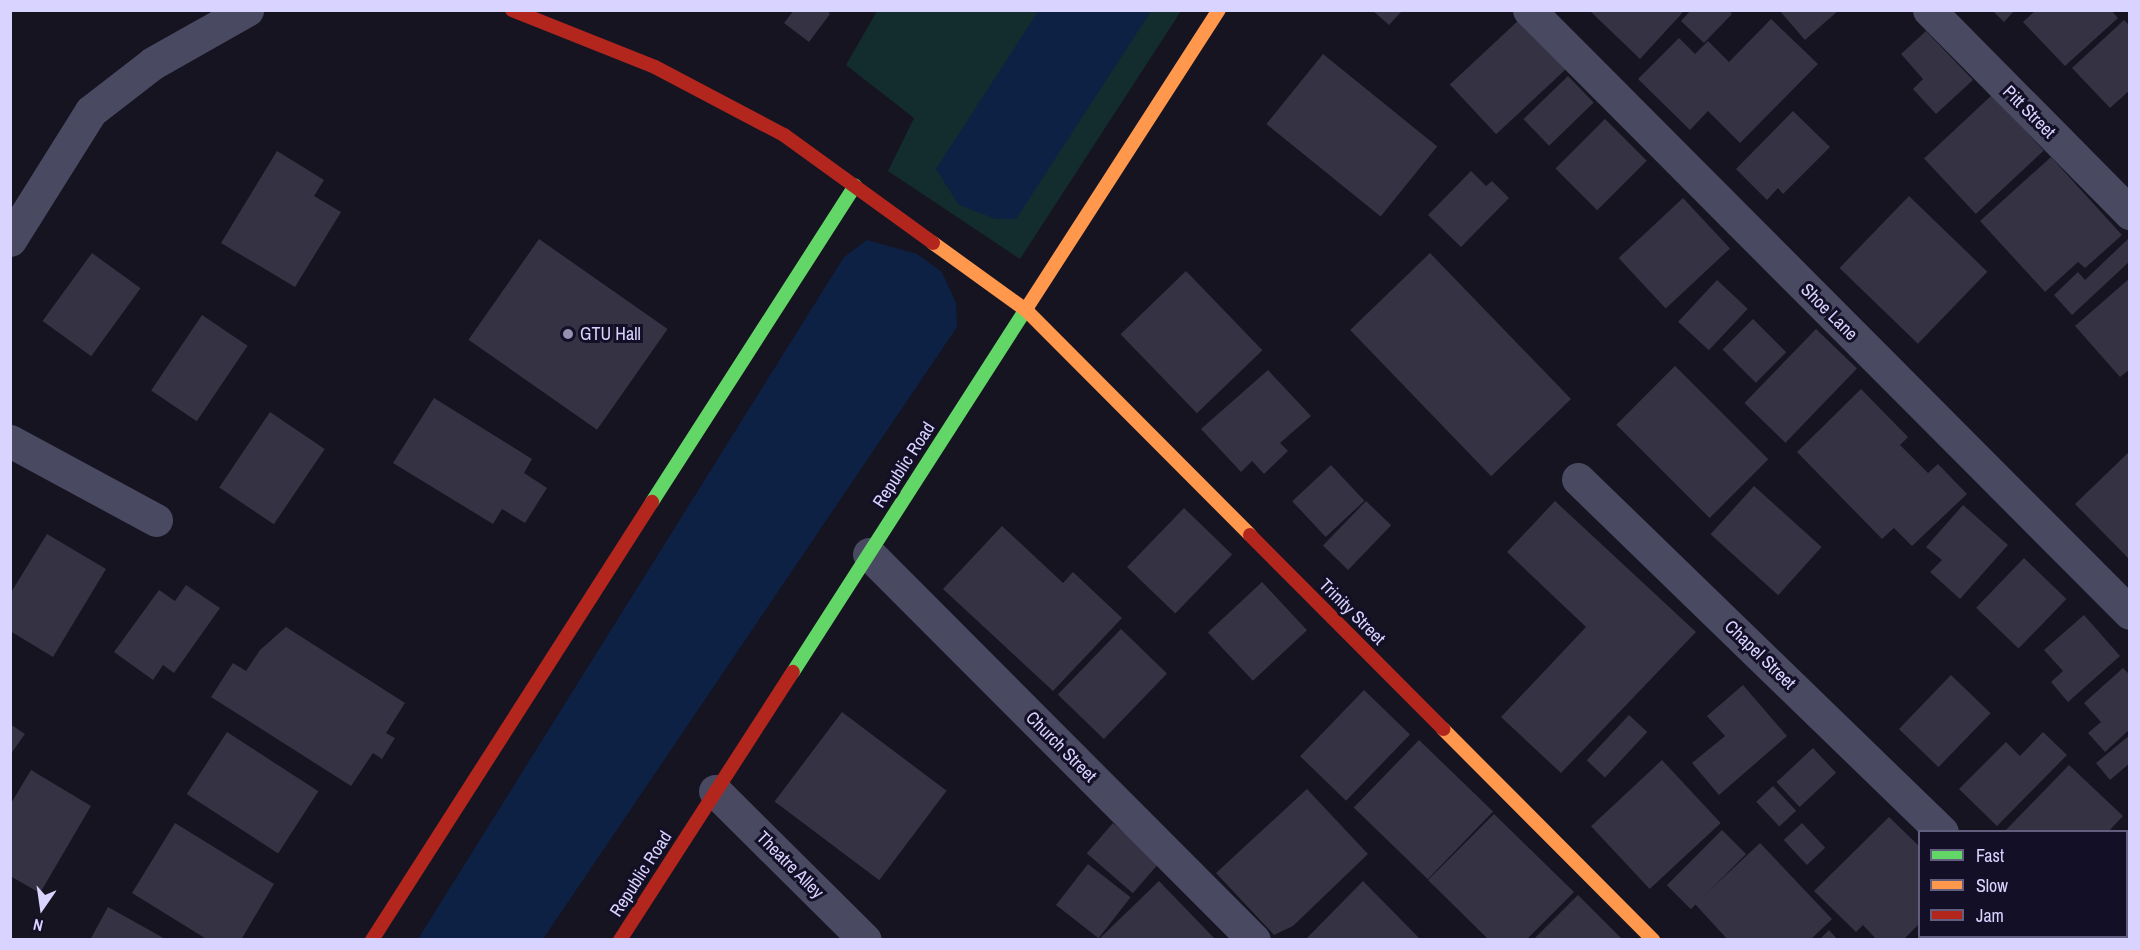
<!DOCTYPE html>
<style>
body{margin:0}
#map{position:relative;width:2140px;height:950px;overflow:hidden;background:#161421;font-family:"Archivo Narrow",sans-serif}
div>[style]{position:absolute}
.green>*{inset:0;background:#132c2d}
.water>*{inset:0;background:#0d2144}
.building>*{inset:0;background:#343243;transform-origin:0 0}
.street>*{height:33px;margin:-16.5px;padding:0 16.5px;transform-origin:16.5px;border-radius:16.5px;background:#4a4962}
.fast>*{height:14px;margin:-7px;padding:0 7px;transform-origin:7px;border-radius:7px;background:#63d668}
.slow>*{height:14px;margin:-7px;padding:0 7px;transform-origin:7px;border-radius:7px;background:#ff974d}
.jam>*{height:14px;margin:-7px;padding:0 7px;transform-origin:7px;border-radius:7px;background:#b3261e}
.dots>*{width:16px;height:16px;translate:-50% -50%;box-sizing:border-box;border:3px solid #130f26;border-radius:50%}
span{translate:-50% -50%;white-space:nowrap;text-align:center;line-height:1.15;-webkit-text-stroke:6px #130f26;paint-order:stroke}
.street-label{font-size:18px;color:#d9d4ff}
.poi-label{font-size:18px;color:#d9d4ff}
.left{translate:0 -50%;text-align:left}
.frame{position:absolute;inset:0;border:12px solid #d9d4ff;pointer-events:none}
.legend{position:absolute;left:1918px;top:830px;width:210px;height:108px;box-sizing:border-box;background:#130f26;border:2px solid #625e7d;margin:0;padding:8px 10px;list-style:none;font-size:18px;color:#d9d4ff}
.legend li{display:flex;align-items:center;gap:12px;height:30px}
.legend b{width:30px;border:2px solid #625e7d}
.north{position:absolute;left:12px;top:878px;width:60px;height:60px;-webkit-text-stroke:4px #130f26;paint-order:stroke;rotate:193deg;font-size:16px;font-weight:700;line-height:24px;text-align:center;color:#d9d4ff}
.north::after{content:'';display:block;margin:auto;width:21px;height:27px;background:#d9d4ff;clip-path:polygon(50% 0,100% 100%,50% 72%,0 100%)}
</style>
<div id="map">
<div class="green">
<i style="clip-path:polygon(877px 11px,1181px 11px,1020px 259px,888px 171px,914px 118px,846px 65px)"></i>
</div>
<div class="water">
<i style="clip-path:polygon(1039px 10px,1151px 11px,1016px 219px,996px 219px,959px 205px,936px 169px)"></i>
<i style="clip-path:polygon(867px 240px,917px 254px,942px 272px,956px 303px,957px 327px,543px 939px,418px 939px,844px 257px)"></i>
</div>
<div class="building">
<i style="clip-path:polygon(794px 10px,826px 10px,830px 14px,809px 42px,784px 23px)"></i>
<i style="clip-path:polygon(1372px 10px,1403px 10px,1389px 25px)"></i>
<i style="clip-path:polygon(1589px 10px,1685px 10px,1640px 59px)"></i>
<i style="clip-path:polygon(1691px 10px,1728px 10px,1732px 14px,1704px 43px,1681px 21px)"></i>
<i style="clip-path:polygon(1779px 10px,1839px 10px,1805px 40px)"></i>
<i style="clip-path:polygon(1992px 10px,2015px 10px,2004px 22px)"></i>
<i style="clip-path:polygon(2036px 10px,2111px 10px,2118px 18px,2065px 66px,2023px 22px)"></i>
<i style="left:1520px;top:19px;width:68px;height:96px;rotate:47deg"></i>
<i style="clip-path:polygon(1771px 19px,1818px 64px,1740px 143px,1708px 111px,1690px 130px,1638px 79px,1679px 38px,1695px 54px,1708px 41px,1729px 62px)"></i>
<i style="clip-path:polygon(2124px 20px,2130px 26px,2130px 90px,2110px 108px,2072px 68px)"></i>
<i style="clip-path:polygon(1926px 31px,1973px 80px,1936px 114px,1913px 89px,1923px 79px,1901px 54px)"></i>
<i style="left:1323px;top:54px;width:147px;height:90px;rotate:39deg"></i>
<i style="left:1568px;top:76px;width:37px;height:62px;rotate:46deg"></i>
<i style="left:1992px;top:95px;width:76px;height:93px;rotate:47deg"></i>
<i style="clip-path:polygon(1793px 111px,1830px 147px,1783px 194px,1778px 188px,1767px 200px,1736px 169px)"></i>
<i style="left:1605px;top:119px;width:59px;height:70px;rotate:45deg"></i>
<i style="clip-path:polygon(277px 151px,324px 180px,314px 196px,341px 212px,295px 287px,221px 243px)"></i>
<i style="clip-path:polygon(2051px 157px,2122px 235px,2085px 268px,2078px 262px,2045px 292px,1980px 221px)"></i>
<i style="clip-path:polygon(1471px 171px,1486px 186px,1492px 181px,1509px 198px,1461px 247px,1428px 215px)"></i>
<i style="left:1909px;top:196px;width:109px;height:100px;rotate:44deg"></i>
<i style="left:1683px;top:198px;width:69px;height:88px;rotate:47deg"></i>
<i style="left:539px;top:239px;width:157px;height:123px;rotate:35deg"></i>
<i style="clip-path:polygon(2128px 239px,2130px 261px,2072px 315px,2054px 295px,2078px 272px,2085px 280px)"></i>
<i style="left:92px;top:253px;width:60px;height:84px;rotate:36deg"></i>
<i style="left:1430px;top:253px;width:203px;height:111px;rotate:46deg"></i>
<i style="left:1186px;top:271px;width:110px;height:91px;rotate:46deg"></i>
<i style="clip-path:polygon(2130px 278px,2130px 369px,2120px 377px,2075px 326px)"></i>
<i style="left:1717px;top:280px;width:42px;height:57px;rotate:43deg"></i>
<i style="left:202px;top:315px;width:55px;height:91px;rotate:34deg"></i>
<i style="left:1753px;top:319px;width:47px;height:43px;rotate:45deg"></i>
<i style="left:1816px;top:329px;width:57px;height:103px;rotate:44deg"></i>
<i style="left:1675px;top:366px;width:132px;height:83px;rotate:45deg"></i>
<i style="clip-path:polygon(1268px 370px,1311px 416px,1280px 443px,1288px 451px,1264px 474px,1252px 461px,1241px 472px,1201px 429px)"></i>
<i style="clip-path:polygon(1861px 389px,1908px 437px,1900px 445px,1928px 473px,1938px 464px,1967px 494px,1912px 546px,1894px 528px,1882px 539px,1797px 452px)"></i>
<i style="clip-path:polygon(434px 398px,532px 459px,524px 473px,547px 488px,525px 523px,502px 509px,493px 524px,393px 463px)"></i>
<i style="left:270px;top:412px;width:66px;height:91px;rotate:34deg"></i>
<i style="clip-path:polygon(2130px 451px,2130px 560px,2075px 504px)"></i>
<i style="left:1331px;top:465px;width:49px;height:53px;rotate:47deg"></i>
<i style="left:1754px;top:486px;width:91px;height:65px;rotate:42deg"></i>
<i style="left:1366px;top:501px;width:35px;height:62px;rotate:44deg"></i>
<i style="clip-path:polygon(1555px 501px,1696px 632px,1561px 773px,1501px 717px,1586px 627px,1507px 552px)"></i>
<i style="clip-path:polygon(1963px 505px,2008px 545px,1960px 599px,1930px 572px,1942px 560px,1926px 547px)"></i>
<i style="left:1184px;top:508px;width:67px;height:82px;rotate:44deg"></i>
<i style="clip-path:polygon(1002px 526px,1063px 583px,1073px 572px,1122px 618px,1053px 691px,943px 589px)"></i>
<i style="clip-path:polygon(47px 534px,106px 569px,53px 657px,10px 631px,10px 594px)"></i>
<i style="left:2024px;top:558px;width:59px;height:69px;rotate:44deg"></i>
<i style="left:1262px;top:582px;width:66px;height:74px;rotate:47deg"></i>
<i style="clip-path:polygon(186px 585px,220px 608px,174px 673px,163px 665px,153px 680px,114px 652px,159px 590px,175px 601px)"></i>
<i style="clip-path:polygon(2084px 615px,2120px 656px,2068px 702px,2051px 682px,2063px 671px,2044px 650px)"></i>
<i style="clip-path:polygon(286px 627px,405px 703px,386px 733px,395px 738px,382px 759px,373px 753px,351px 786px,211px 697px,233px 663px,246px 671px,260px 650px)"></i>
<i style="left:1121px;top:629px;width:64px;height:91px;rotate:44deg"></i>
<i style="clip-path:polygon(2123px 668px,2130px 675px,2130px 729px,2105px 752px,2088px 733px,2101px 722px,2084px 703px)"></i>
<i style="left:1951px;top:675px;width:55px;height:75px;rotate:44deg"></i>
<i style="clip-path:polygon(1743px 685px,1787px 736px,1719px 795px,1692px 763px,1725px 736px,1707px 716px)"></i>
<i style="left:1364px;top:690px;width:64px;height:92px;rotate:44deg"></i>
<i style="left:842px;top:712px;width:131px;height:112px;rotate:37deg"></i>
<i style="left:1629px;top:715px;width:25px;height:62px;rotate:43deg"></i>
<i style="clip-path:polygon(10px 724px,25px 734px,10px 755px)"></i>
<i style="left:227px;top:732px;width:109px;height:74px;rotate:33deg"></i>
<i style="clip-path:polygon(2043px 732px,2067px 755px,1997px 826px,1959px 789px,2006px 742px,2020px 756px)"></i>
<i style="clip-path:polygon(2130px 735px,2130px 763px,2110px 780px,2096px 763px)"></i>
<i style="left:1419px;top:740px;width:103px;height:94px;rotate:44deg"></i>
<i style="left:1813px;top:748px;width:34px;height:50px;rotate:47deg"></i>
<i style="left:1662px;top:760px;width:86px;height:97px;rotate:47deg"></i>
<i style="clip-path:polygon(2069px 765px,2123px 816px,2108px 832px,2004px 832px)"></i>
<i style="clip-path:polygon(31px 770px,91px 806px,40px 893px,10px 876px,10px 805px)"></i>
<i style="left:1773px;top:786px;width:34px;height:23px;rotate:47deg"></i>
<i style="clip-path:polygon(1307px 789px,1368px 854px,1293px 926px,1274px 935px,1216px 873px)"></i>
<i style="clip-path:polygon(1494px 814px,1574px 892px,1526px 940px,1489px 940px,1428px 880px)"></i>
<i style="clip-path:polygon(1889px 817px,1920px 847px,1920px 923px,1903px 940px,1877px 940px,1863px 925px,1856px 932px,1814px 891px)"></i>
<i style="clip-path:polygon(175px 823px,274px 884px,241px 940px,208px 940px,132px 893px)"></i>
<i style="left:1113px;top:823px;width:61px;height:40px;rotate:41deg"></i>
<i style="left:1802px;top:823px;width:34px;height:25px;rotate:47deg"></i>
<i style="clip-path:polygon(2130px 827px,2130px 867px,2126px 864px)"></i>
<i style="left:1722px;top:830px;width:34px;height:78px;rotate:45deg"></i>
<i style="clip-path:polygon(1760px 843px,1832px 919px,1810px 940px,1728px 940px,1695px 904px)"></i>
<i style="left:1088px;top:864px;width:54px;height:52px;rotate:38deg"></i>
<i style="clip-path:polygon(2126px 874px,2130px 940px,2120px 940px,2117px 936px,2126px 936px)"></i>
<i style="clip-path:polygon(1159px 881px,1216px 940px,1098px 940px)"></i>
<i style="clip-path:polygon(1363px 881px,1421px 940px,1305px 940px)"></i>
<i style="clip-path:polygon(1578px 895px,1623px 940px,1533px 940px)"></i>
<i style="clip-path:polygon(108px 907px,167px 940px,90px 940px)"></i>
<i style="clip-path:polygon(1829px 930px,1838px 940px,1819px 940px)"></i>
<i style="left:1931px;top:936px;width:91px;height:5px"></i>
</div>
<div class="street">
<i style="left:1529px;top:10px;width:851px;rotate:45.1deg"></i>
<i style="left:1929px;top:10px;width:286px;rotate:45.3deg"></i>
<i style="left:10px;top:240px;width:152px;rotate:-57.9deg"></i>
<i style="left:91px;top:111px;width:78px;rotate:-37.7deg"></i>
<i style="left:153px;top:63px;width:108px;rotate:-29.4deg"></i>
<i style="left:10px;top:441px;width:166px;rotate:28.4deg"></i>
<i style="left:1578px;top:479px;width:507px;rotate:44.12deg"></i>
<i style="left:869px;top:554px;width:545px;rotate:45.07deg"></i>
<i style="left:715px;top:791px;width:211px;rotate:44.8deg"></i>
<i style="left:2050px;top:936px;width:5px;rotate:53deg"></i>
</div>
<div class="fast">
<i style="left:652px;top:502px;width:376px;rotate:-57.3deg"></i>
<i style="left:793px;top:672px;width:435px;rotate:-57.3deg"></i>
</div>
<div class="slow">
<i style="left:933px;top:243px;width:115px;rotate:35.8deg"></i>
<i style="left:1026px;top:310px;width:317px;rotate:45.1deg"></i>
<i style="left:1028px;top:306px;width:352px;rotate:-57.2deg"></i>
<i style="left:1443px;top:729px;width:298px;rotate:45.1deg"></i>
</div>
<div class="jam">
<i style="left:512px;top:10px;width:154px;rotate:21.7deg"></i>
<i style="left:655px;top:67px;width:146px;rotate:27.8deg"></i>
<i style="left:784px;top:135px;width:184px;rotate:35.9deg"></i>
<i style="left:1250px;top:535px;width:274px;rotate:45.1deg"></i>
<i style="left:372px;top:940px;width:520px;rotate:-57.41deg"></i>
<i style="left:620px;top:940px;width:319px;rotate:-57.2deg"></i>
</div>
<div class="dots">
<i style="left:568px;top:334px;background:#9591b1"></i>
</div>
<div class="street-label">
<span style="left:2029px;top:112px;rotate:45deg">Pitt Street</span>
<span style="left:1829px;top:312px;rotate:45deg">Shoe Lane</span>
<span style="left:904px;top:465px;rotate:-57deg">Republic Road</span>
<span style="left:1352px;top:612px;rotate:45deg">Trinity Street</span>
<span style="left:1760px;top:655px;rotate:44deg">Chapel Street</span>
<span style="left:1061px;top:747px;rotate:45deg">Church Street</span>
<span style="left:790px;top:865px;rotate:45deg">Theatre Alley</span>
<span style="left:641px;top:874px;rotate:-57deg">Republic Road</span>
</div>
<div class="poi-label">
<span class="left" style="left:580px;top:334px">GTU Hall</span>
</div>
<div class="frame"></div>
<ul class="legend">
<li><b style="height:8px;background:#63d668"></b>Fast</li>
<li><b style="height:8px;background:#ff974d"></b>Slow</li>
<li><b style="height:8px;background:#b3261e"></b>Jam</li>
</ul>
<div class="north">N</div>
</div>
